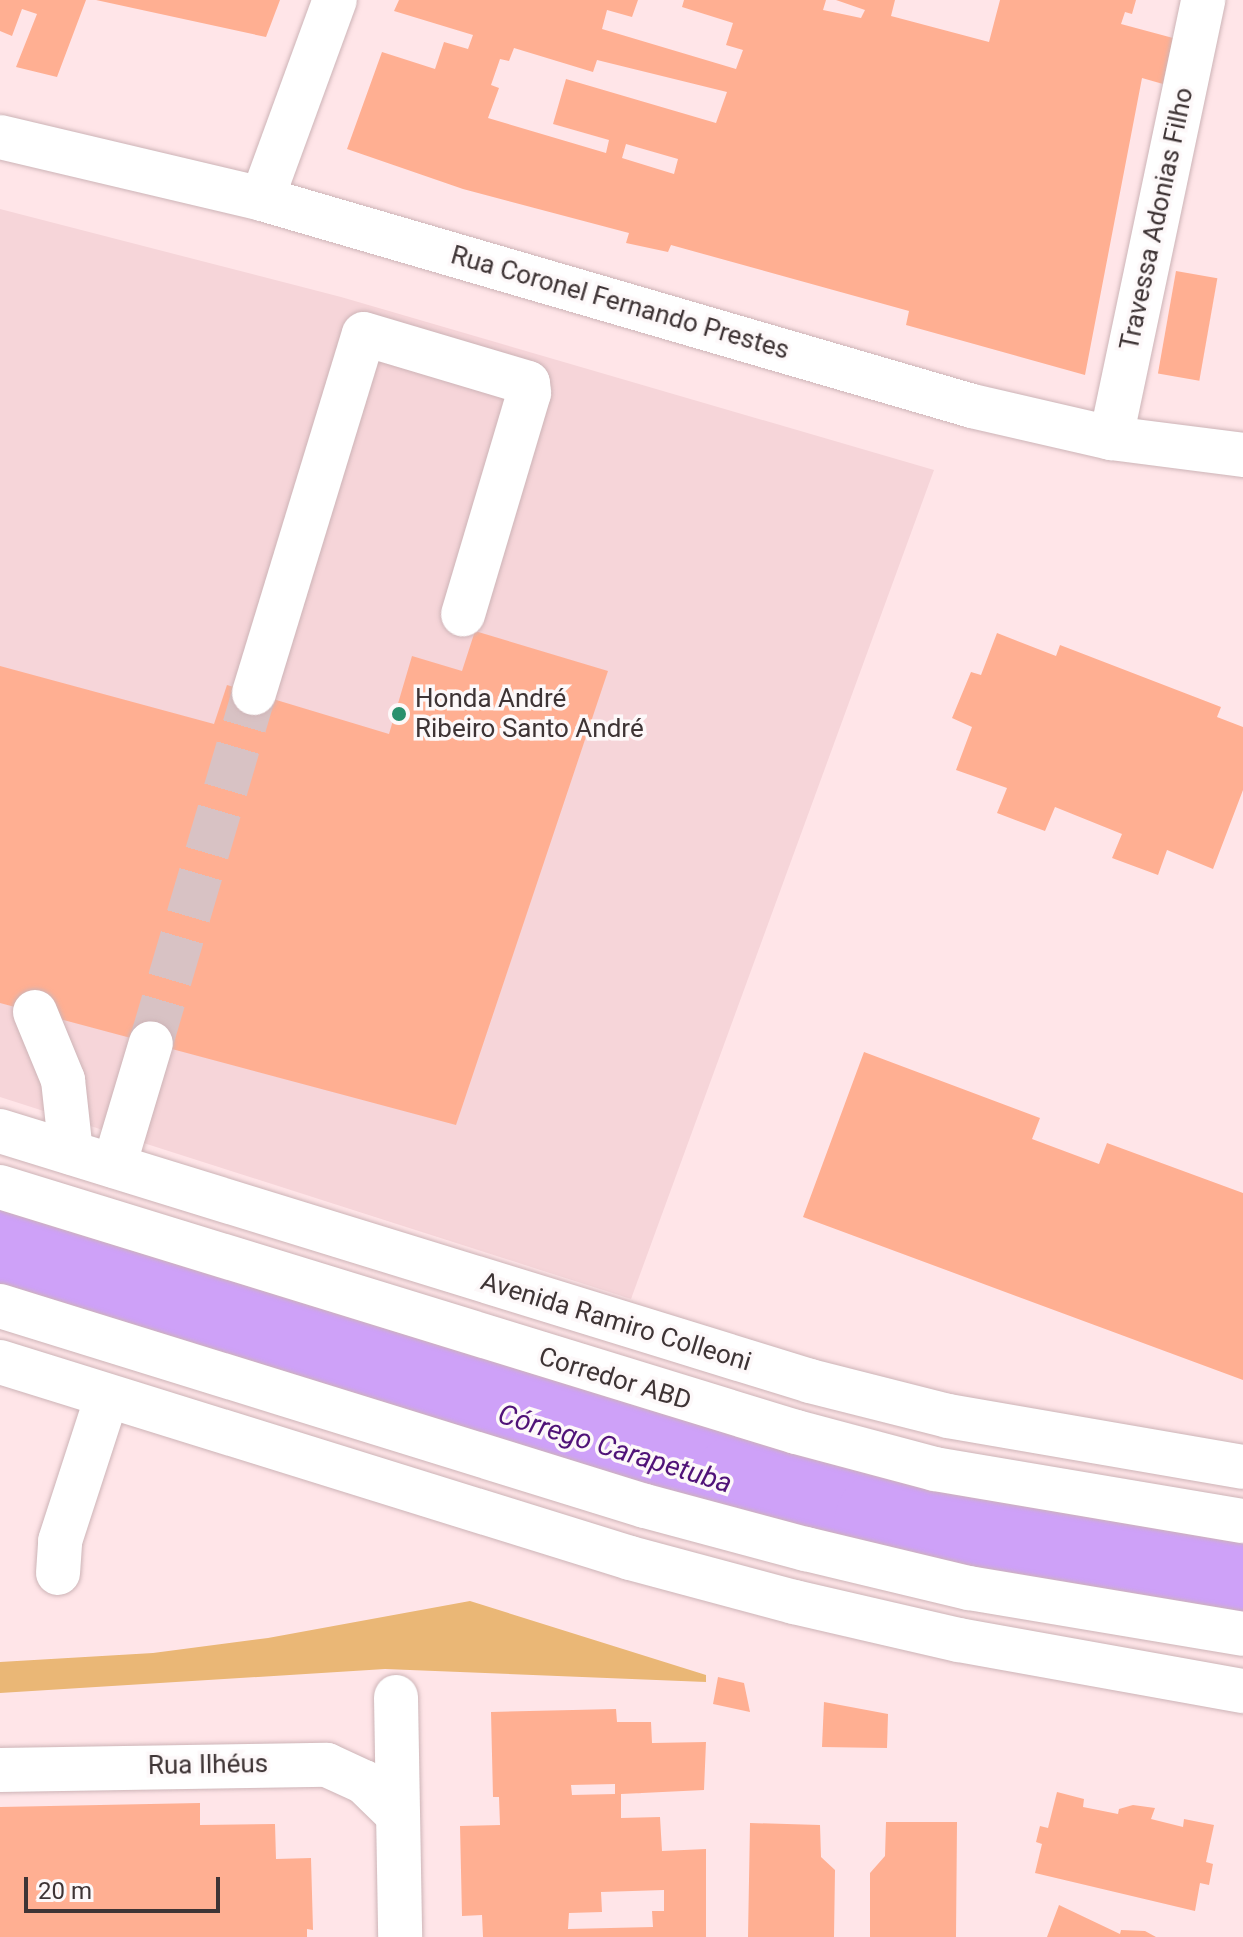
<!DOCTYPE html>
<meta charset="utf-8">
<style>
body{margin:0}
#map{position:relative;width:1243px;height:1937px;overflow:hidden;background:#ffe5e8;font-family:Roboto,sans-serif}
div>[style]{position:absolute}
.built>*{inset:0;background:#f6d5d9}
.green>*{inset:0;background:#eab776}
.river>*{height:118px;margin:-59px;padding:0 59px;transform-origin:59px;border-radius:59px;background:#cea1f8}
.building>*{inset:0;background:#ffaf92;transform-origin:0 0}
.minor-tunnel>*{height:44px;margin-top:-22px;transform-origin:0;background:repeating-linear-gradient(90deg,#d8c2c4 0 44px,transparent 0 66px)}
.roads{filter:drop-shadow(0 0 2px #cdb4b7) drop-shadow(0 0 2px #cdb4b7)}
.minor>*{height:44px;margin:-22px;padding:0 22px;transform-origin:22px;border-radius:22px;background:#fff}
.major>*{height:44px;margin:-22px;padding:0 22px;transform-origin:22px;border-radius:22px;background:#fff}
.dots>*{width:22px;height:22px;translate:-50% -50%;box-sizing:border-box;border:4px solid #fdf8f9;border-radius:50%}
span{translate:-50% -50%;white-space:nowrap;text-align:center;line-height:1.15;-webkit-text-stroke:7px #fdf8f9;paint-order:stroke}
.street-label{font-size:26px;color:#3e3435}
.poi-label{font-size:26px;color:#3e3435}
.left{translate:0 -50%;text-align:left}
.water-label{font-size:28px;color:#501378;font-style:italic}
.scale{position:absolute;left:24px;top:1877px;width:196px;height:36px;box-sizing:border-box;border:4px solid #3e3435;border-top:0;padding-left:10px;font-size:24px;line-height:28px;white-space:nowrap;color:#3e3435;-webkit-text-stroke:6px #fdf8f9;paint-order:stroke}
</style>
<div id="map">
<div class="built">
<i style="clip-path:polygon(0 209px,341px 297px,934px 470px,631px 1299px,0 1097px)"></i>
</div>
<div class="green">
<i style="clip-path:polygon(470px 1601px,706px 1675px,706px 1682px,385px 1669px,0 1693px,0 1662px,153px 1653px,268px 1638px)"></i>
</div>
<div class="river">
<i style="left:0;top:1261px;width:782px;rotate:17.02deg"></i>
<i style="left:748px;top:1490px;width:149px;rotate:13.6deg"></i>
<i style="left:893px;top:1525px;width:355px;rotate:9.9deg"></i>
</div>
<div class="building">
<i style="clip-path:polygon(0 0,86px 0,57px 77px,16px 67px,37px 14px,22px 9px,12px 36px,0 31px)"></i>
<i style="clip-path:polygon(96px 0,280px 0,266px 37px)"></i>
<i style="clip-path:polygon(evenodd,399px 0,638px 0,632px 17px,607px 10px,602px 29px,736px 69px,743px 50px,726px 45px,733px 23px,682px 7px,684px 0,826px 0,823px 10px,861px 18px,865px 10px,836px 0,895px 0,891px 16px,989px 42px,1000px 0,1136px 0,1132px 14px,1125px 12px,1121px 24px,1173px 38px,1163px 84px,1142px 78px,1085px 375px,906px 325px,909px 311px,671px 245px,668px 252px,626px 243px,629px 233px,463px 189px,347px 149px,382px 52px,435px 69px,444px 42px,468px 49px,473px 35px,394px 11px,399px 0,514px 48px,593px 72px,597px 60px,727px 92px,716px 123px,566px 79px,553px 124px,609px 140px,606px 153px,488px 118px,499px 88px,491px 85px,500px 59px,509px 61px,514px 48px,399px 0,626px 144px,678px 159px,674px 174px,622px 158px,626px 144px)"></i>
<i style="left:1176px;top:271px;width:42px;height:104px;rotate:10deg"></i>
<i style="clip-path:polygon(475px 631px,608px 671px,456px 1125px,0 1003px,0 666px,214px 724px,227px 685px,389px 734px,412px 656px,462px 671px)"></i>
<i style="clip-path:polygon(997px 633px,1056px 656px,1060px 645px,1221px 707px,1217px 717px,1243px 727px,1243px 790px,1213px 869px,1167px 850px,1158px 875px,1112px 858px,1122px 834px,1055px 807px,1045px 831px,997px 813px,1007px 788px,956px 770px,972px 727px,952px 718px,971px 672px,981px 675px)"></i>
<i style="clip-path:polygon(864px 1052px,1040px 1118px,1032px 1139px,1099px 1164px,1107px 1143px,1243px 1193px,1243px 1380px,803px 1217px)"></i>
<i style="clip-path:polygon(718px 1677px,744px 1683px,750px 1712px,713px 1704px)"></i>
<i style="clip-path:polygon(824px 1702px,888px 1714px,887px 1748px,822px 1747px)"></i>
<i style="clip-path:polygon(evenodd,616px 1709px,617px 1722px,651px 1722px,652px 1743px,706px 1742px,704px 1790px,621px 1794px,621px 1818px,660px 1817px,662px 1851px,706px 1849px,706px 1937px,483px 1937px,482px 1915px,462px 1916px,460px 1826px,500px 1825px,499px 1797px,493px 1797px,491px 1712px,616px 1709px,615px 1784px,615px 1794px,572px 1795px,571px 1785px,615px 1784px,616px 1709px,664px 1890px,664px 1911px,652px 1911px,653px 1927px,568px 1929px,569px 1913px,602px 1912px,601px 1892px,664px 1890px)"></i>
<i style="clip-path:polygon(1057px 1792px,1084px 1799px,1083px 1807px,1118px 1814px,1119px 1809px,1133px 1805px,1155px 1808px,1151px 1819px,1183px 1827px,1184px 1819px,1214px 1825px,1206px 1862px,1213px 1864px,1209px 1885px,1200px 1883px,1195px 1911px,1035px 1873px,1042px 1844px,1036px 1842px,1040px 1826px,1048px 1828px)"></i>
<i style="clip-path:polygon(200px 1803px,200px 1825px,275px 1824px,276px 1859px,311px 1858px,313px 1930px,307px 1929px,307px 1937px,0 1937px,0 1807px)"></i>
<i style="clip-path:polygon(886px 1822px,957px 1822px,956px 1937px,870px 1937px,870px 1873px,885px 1856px)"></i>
<i style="clip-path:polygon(750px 1823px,820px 1825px,821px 1857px,835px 1870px,834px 1937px,748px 1937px)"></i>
<i style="clip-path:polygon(1059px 1905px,1120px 1934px,1121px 1930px,1145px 1931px,1156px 1937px,1047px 1937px)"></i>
</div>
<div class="minor-tunnel">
<i style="left:151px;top:1043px;width:365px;rotate:-73.6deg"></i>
</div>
<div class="roads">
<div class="minor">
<i style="left:262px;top:199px;width:212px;rotate:-69.9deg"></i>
<i style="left:1111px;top:438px;width:448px;rotate:-78.1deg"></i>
<i style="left:254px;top:693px;width:375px;rotate:-73deg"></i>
<i style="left:364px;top:334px;width:171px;rotate:16.6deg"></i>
<i style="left:528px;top:383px;width:10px;rotate:84deg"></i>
<i style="left:529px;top:393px;width:231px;rotate:106.6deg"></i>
<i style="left:35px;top:1012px;width:74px;rotate:67.6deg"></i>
<i style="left:63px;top:1080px;width:73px;rotate:83.7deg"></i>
<i style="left:114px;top:1166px;width:128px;rotate:-73.3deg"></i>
<i style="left:0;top:1187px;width:833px;rotate:17.11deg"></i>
<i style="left:796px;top:1432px;width:144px;rotate:14.9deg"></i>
<i style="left:935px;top:1469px;width:312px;rotate:9.6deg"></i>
<i style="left:0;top:1306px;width:675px;rotate:17.23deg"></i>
<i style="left:645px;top:1506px;width:167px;rotate:15deg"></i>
<i style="left:806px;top:1549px;width:168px;rotate:13.5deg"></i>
<i style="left:969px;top:1588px;width:278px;rotate:9.5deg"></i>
<i style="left:58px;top:1573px;width:32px;rotate:-86deg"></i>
<i style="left:60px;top:1541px;width:152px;rotate:-72deg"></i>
<i style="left:396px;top:1697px;width:240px;rotate:89deg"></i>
<i style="left:0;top:1770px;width:327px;rotate:-0.9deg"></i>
<i style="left:327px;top:1765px;width:41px;rotate:24.7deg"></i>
<i style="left:364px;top:1782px;width:47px;rotate:44.1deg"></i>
</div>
<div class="major">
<i style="left:0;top:137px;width:269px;rotate:13.3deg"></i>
<i style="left:262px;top:199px;width:740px;rotate:16.25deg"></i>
<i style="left:972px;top:406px;width:143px;rotate:13deg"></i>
<i style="left:1111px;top:438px;width:133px;rotate:7.3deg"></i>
<i style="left:0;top:1131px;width:848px;rotate:17.15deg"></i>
<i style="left:810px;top:1381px;width:142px;rotate:14.2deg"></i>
<i style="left:948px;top:1416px;width:299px;rotate:9.8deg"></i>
<i style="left:0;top:1362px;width:660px;rotate:17.28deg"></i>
<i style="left:630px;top:1558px;width:170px;rotate:15deg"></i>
<i style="left:794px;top:1602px;width:169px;rotate:13deg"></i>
<i style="left:959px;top:1640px;width:289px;rotate:10.2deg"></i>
</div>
</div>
<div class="dots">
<i style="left:399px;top:714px;background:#29906d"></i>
</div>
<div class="street-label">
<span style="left:1157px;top:219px;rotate:-78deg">Travessa Adonias Filho</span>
<span style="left:620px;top:303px;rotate:16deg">Rua Coronel Fernando Prestes</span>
<span style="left:616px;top:1322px;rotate:17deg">Avenida Ramiro Colleoni</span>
<span style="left:615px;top:1379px;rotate:17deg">Corredor ABD</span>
<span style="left:208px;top:1765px;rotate:-1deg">Rua Ilhéus</span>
</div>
<div class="poi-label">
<span class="left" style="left:415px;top:714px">Honda André<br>Ribeiro Santo André</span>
</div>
<div class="water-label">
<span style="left:615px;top:1449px;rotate:17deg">Córrego Carapetuba</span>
</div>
<div class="scale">20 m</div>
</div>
